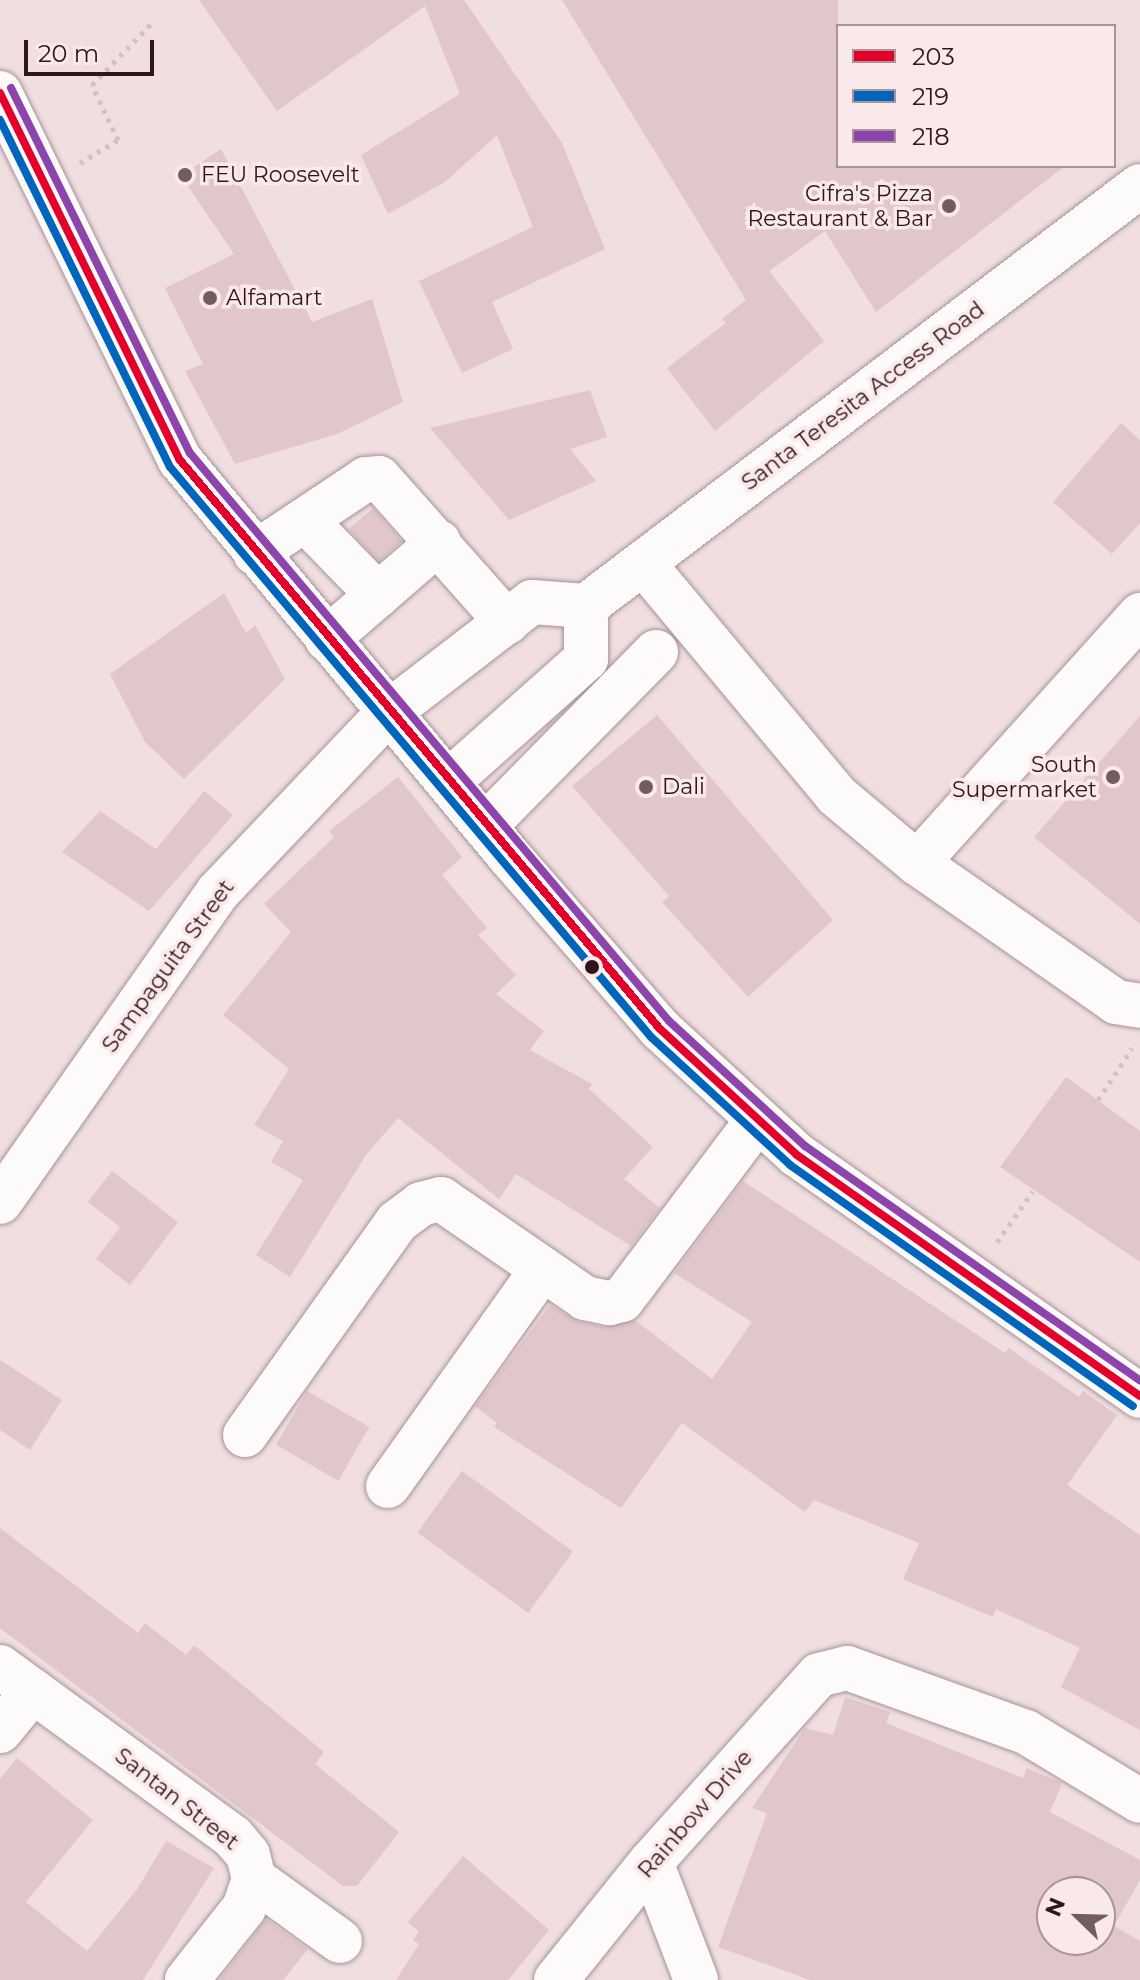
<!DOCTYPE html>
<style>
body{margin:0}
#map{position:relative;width:1140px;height:1980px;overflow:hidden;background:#f0dee1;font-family:Montserrat,sans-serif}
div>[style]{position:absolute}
.building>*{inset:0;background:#e1c6cc;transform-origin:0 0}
.path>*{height:5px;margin-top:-2.5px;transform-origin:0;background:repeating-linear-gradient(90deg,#cbc3c4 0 4px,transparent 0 10px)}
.roads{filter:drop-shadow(0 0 2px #a79397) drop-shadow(0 0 2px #a79397)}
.minor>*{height:44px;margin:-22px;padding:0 22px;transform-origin:22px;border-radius:22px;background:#fdfafa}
.major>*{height:44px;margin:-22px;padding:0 22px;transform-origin:22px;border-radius:22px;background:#fdfafa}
.bus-1>*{height:8px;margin:-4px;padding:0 4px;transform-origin:4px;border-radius:4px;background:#e4002b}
.bus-2>*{height:8px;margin:-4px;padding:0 4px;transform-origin:4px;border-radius:4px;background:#0065bd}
.bus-3>*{height:8px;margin:-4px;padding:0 4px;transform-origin:4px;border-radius:4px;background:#8e44ad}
.dots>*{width:22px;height:22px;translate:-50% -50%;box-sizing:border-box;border:4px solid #f9e9eb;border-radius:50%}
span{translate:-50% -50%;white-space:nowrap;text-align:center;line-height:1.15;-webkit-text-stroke:7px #f9e9eb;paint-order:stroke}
.poi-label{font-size:22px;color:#31151c}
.left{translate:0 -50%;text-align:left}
.right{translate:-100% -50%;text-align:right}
.street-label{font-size:22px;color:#31151c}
.legend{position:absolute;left:836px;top:24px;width:280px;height:144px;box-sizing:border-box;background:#f9e9eb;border:2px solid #a99498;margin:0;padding:10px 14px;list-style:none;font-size:24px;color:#31151c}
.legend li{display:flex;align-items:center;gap:16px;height:40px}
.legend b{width:40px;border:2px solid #a99498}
.north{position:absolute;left:1036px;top:1876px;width:80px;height:80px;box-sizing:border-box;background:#f9e9eb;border:2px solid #a99498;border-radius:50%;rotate:293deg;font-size:22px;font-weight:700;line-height:32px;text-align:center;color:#31151c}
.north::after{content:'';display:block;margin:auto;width:28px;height:36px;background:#745b61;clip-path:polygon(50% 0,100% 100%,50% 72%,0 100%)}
.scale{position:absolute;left:24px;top:40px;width:130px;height:36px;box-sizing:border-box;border:4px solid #31151c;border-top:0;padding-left:10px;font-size:24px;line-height:28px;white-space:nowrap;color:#31151c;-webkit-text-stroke:6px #f9e9eb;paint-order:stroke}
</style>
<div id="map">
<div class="building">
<i style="clip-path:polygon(199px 0,464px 0,562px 143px,605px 249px,492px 302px,513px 349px,462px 373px,419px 281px,533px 227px,497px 135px,445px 182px,388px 214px,361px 155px,460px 94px,425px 6px,277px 111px)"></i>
<i style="clip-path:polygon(562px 0,838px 0,838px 166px,1065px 166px,876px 312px,825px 231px,769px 271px,824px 341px,715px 431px,667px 368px,726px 323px,722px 319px,746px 300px)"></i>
<i style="clip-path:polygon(221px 149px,312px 322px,372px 299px,403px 402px,337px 434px,235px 464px,185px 371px,203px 364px,165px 288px,234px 254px,181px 176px)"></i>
<i style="clip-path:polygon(590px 390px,607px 437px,570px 449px,596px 481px,509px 520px,430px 428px)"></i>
<i style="clip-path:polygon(1121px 423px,1140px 440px,1140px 523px,1112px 554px,1053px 502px)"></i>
<i style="left:373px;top:508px;width:44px;height:32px;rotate:49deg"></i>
<i style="clip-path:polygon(224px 593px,246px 633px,255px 625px,285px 679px,184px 779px,145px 742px,110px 674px)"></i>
<i style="clip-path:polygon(657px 715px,833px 920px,748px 997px,662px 902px,669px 896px,572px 786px)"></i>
<i style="clip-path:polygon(1140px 716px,1140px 924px,1034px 837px)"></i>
<i style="clip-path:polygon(398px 777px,462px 857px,442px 875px,487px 928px,478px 935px,516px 975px,496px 994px,544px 1031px,530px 1050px,592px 1084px,589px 1089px,653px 1147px,624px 1179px,660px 1208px,631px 1246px,516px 1174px,499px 1199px,398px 1118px,366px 1155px,290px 1277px,256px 1255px,303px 1180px,271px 1162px,283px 1141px,254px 1125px,289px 1069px,223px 1015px,291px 932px,264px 904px,334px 837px,329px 831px)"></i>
<i style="clip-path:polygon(204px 791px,233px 815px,149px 911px,62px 852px,100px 811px,156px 849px)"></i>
<i style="clip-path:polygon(1066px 1077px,1140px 1131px,1140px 1262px,1000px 1167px)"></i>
<i style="clip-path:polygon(112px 1171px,178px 1222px,130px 1285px,96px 1259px,120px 1227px,88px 1202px)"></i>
<i style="clip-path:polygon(743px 1181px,1005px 1353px,1009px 1348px,1079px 1397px,1083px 1391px,1117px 1415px,1067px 1485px,1140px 1535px,1140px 1730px,1061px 1687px,1080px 1648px,996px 1609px,993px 1617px,903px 1579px,919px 1543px,814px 1500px,805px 1512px,682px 1423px,621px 1508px,494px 1427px,497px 1423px,475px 1406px,550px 1305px,579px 1322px,604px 1327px,635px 1320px,712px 1379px,752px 1322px,674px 1273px)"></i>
<i style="clip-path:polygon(0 1360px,62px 1400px,30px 1450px,0 1430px)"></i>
<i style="left:307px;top:1391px;width:72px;height:62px;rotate:30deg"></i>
<i style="left:462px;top:1471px;width:137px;height:76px;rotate:36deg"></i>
<i style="clip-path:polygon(0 1528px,138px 1633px,145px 1623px,186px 1655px,194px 1645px,324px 1752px,315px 1764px,399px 1832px,357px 1886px,343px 1886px,0 1628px)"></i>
<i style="clip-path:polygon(evenodd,845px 1697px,890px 1712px,886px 1723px,1023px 1778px,1027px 1768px,1062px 1783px,1050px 1812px,1140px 1860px,1140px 1880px,1114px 1926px,1140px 1941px,1140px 1980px,810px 1980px,718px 1947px,767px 1813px,752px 1808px,805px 1728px,833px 1735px,845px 1697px,1052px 1892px,1100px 1892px,1100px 1940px,1052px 1940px,1052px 1892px)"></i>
<i style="clip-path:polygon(17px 1758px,93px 1820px,26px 1902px,87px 1951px,138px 1888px,166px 1841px,214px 1868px,143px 1980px,0 1980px,0 1779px)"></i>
<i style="clip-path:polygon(463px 1856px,549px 1930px,508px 1980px,396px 1980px,419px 1944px,413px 1940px,419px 1932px,408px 1922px)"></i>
<i style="clip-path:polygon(266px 1919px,308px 1949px,283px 1980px,219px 1980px)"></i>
</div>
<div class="path">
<i style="left:80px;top:163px;width:44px;rotate:-31.2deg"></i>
<i style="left:118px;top:140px;width:61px;rotate:-115.3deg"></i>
<i style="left:92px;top:85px;width:85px;rotate:-46deg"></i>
<i style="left:1098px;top:1100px;width:62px;rotate:-56.8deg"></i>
<i style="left:997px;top:1242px;width:62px;rotate:-54.8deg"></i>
</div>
<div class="roads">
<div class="minor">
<i style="left:305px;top:520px;width:105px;rotate:45.8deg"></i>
<i style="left:255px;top:553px;width:133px;rotate:-33.7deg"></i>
<i style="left:366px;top:479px;width:13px;rotate:-4deg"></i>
<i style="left:379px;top:478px;width:193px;rotate:48.4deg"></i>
<i style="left:643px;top:563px;width:302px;rotate:50.2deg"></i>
<i style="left:836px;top:795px;width:106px;rotate:40deg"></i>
<i style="left:917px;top:863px;width:243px;rotate:34.9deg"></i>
<i style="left:1116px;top:1002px;width:24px;rotate:9deg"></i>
<i style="left:327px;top:639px;width:148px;rotate:-40.9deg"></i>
<i style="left:448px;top:782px;width:185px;rotate:-41.7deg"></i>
<i style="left:586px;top:659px;width:53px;rotate:-90deg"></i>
<i style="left:485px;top:826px;width:244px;rotate:-45.5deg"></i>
<i style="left:917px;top:863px;width:334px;rotate:-48deg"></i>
<i style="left:0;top:1202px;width:379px;rotate:-54.9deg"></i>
<i style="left:218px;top:892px;width:248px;rotate:-46.5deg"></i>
<i style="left:389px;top:712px;width:180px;rotate:-37.6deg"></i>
<i style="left:532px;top:602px;width:54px;rotate:4.2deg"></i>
<i style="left:586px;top:606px;width:695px;rotate:-37.17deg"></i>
<i style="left:245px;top:1435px;width:262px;rotate:-54.5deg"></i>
<i style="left:397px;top:1222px;width:30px;rotate:-37deg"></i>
<i style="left:421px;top:1204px;width:21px;rotate:-14deg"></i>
<i style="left:441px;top:1199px;width:175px;rotate:34.5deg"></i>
<i style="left:585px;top:1298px;width:25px;rotate:12deg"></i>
<i style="left:609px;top:1303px;width:13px;rotate:-13deg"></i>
<i style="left:622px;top:1300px;width:224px;rotate:-53deg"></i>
<i style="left:388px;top:1486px;width:266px;rotate:-54.6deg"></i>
<i style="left:0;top:1667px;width:288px;rotate:36.1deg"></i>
<i style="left:233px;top:1837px;width:23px;rotate:50deg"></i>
<i style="left:248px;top:1855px;width:25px;rotate:76deg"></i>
<i style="left:254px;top:1879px;width:31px;rotate:109deg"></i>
<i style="left:244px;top:1908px;width:92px;rotate:128.4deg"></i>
<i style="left:0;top:1731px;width:52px;rotate:-50.5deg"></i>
<i style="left:651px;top:1862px;width:126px;rotate:69.1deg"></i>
<i style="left:254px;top:1879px;width:106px;rotate:35.8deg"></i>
<i style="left:556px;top:1980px;width:151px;rotate:-51.2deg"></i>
<i style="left:651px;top:1862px;width:251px;rotate:-48.1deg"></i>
<i style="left:819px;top:1675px;width:29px;rotate:-14deg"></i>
<i style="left:847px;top:1668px;width:190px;rotate:19.7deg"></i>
<i style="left:1026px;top:1732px;width:133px;rotate:31.2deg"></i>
</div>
<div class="major">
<i style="left:0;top:93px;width:409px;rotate:63.9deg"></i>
<i style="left:180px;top:460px;width:516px;rotate:50.27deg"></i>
<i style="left:510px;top:857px;width:228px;rotate:48.9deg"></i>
<i style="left:660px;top:1029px;width:186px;rotate:42.6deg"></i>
<i style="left:797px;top:1155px;width:419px;rotate:35.1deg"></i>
</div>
</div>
<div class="bus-1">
<i style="left:0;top:93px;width:409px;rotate:63.9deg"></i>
<i style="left:180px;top:460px;width:744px;rotate:49.85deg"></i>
<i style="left:660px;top:1029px;width:186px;rotate:42.6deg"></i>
<i style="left:797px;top:1155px;width:419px;rotate:35.1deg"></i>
</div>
<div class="bus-2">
<i style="left:0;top:120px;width:386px;rotate:63.9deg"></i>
<i style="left:170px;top:467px;width:746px;rotate:49.84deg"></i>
<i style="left:651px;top:1037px;width:189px;rotate:42.6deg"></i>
<i style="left:790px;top:1165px;width:419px;rotate:35.1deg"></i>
</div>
<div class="bus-3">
<i style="left:11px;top:88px;width:407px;rotate:63.9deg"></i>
<i style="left:190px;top:453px;width:743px;rotate:49.86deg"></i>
<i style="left:669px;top:1021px;width:185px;rotate:42.6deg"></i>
<i style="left:805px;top:1146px;width:409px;rotate:35deg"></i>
</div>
<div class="dots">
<i style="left:185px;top:175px;background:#745b61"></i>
<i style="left:949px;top:206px;background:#745b61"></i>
<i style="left:210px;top:298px;background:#745b61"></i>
<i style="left:1113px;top:777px;background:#745b61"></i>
<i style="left:646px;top:787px;background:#745b61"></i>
<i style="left:592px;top:967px;background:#31151c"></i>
</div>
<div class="poi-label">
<span class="left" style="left:201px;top:175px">FEU Roosevelt</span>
<span class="right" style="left:933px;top:206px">Cifra's Pizza<br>Restaurant &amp; Bar</span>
<span class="left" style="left:226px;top:298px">Alfamart</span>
<span class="right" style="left:1097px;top:777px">South<br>Supermarket</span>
<span class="left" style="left:662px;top:787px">Dali</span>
</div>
<div class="street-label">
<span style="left:863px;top:396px;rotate:-37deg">Santa Teresita Access Road</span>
<span style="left:168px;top:966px;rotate:-54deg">Sampaguita Street</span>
<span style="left:177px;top:1799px;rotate:38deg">Santan Street</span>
<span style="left:695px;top:1814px;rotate:-49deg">Rainbow Drive</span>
</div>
<ul class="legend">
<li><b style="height:10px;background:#e4002b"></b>203</li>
<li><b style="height:10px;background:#0065bd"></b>219</li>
<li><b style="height:10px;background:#8e44ad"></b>218</li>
</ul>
<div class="north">N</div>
<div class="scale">20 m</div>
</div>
